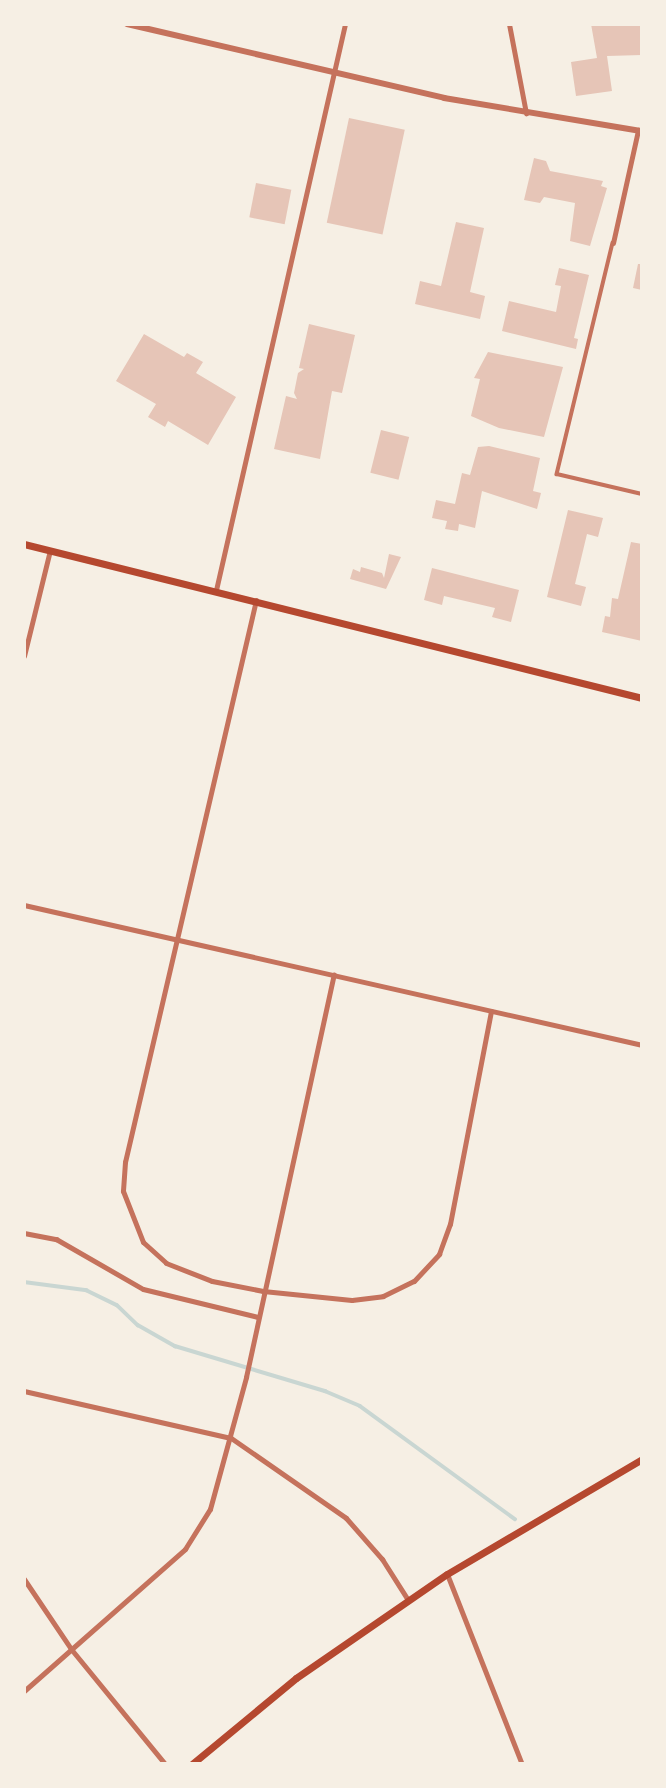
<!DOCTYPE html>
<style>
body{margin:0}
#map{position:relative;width:666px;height:1788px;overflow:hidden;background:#f6efe4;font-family:"Source Sans 3",sans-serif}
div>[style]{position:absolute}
.stream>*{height:3.5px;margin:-1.75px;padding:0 1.75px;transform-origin:1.75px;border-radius:1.75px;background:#c9d6d2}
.building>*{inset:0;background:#e6c5b7;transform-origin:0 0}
.pedestrian>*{height:3.5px;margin:-1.75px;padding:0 1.75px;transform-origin:1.75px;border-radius:1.75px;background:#c5725c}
.minor>*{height:5px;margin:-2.5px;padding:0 2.5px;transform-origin:2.5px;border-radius:2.5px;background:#c5725c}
.tertiary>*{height:6px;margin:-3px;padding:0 3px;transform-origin:3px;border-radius:3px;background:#c5725c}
.secondary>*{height:7px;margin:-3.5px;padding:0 3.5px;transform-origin:3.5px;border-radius:3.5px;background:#b5482f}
span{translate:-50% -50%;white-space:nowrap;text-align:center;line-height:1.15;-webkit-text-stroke:7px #f6efe4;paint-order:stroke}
.frame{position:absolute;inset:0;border:26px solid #f6efe4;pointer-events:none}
</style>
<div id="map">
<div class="stream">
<i style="left:24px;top:1282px;width:63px;rotate:7.4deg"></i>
<i style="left:86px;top:1290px;width:34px;rotate:26deg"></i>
<i style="left:117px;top:1305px;width:29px;rotate:44deg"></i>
<i style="left:138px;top:1325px;width:43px;rotate:29.6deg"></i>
<i style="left:175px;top:1346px;width:157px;rotate:16.7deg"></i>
<i style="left:325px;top:1391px;width:38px;rotate:23deg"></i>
<i style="left:360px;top:1406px;width:192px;rotate:36.1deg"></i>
</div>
<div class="building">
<i style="clip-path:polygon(591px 24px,642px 24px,642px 55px,607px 56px,612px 91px,576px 96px,571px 62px,597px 58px)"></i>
<i style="left:349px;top:118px;width:57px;height:107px;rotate:12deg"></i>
<i style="clip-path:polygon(534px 158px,546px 161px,550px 171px,603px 181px,601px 186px,607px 188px,590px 246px,570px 241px,575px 203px,544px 197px,540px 203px,524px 200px)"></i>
<i style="left:256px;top:183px;width:36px;height:35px;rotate:11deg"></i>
<i style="clip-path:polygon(456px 222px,484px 228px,470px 292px,485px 296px,480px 319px,415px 304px,420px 281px,441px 286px)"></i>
<i style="clip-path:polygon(638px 264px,642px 264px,642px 290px,633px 288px)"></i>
<i style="clip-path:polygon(559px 268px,589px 275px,574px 338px,578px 339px,576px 349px,502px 331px,509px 301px,556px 312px,561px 286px,555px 285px)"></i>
<i style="clip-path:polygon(309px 324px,355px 335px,342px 393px,332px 391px,320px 459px,274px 449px,286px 396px,297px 399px,294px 393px,298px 373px,304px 369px,299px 368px)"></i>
<i style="clip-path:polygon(144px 334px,184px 357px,187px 353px,203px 362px,196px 373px,236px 397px,208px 445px,168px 421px,165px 427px,148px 417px,156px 404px,116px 381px)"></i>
<i style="clip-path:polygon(488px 352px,563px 367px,544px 437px,499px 428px,471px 416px,480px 379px,474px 378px)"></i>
<i style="left:381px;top:430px;width:29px;height:44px;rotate:14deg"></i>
<i style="clip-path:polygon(489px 446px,540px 458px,533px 491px,541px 493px,537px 509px,482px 491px,475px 528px,459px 524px,458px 531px,445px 529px,447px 521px,432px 518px,436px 500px,455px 504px,462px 473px,470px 475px,478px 447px)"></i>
<i style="clip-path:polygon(568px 510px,603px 518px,598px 537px,587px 534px,575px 584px,586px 587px,581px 606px,547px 597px)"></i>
<i style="clip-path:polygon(631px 542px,642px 544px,642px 641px,602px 632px,605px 616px,610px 617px,612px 598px,618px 599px)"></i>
<i style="clip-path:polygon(389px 554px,401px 557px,386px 589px,350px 579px,353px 569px,360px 572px,361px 567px,382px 573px,384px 578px)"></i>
<i style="clip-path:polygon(432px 568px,519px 590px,511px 622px,492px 617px,495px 608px,444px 596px,442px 605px,424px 600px)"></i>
</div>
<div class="pedestrian">
<i style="left:613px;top:243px;width:238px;rotate:103.6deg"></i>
<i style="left:557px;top:474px;width:87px;rotate:13.2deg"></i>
</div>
<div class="minor">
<i style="left:509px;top:24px;width:91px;rotate:79.2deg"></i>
<i style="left:613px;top:243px;width:116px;rotate:-77.5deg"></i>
<i style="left:216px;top:590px;width:581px;rotate:-77.16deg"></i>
<i style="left:256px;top:600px;width:577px;rotate:103.12deg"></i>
<i style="left:125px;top:1162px;width:29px;rotate:94deg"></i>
<i style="left:123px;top:1191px;width:55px;rotate:68.6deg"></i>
<i style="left:143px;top:1242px;width:31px;rotate:42deg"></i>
<i style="left:166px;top:1263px;width:49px;rotate:21.4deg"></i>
<i style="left:212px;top:1281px;width:52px;rotate:11.1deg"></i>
<i style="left:263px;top:1291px;width:89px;rotate:5.8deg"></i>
<i style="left:352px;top:1300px;width:31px;rotate:-7deg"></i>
<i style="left:383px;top:1296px;width:34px;rotate:-26deg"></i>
<i style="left:414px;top:1281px;width:37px;rotate:-47deg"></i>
<i style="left:439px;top:1254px;width:32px;rotate:-70deg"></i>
<i style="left:450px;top:1224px;width:217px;rotate:-79.1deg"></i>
<i style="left:24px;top:656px;width:109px;rotate:-76.2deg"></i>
<i style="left:24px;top:905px;width:634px;rotate:12.76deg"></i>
<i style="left:24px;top:1233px;width:33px;rotate:11deg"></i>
<i style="left:56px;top:1239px;width:100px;rotate:29.9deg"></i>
<i style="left:143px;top:1289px;width:118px;rotate:13.7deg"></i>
<i style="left:24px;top:1391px;width:212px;rotate:12.8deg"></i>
<i style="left:231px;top:1438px;width:140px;rotate:34.8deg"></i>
<i style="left:346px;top:1518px;width:55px;rotate:48.7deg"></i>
<i style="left:382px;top:1559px;width:49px;rotate:57.6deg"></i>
<i style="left:447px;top:1574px;width:204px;rotate:68.5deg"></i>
<i style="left:24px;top:1579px;width:84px;rotate:56.1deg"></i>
<i style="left:71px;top:1649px;width:149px;rotate:50.7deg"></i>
<i style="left:24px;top:1691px;width:215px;rotate:-41.4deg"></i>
<i style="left:185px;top:1549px;width:47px;rotate:-58deg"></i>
<i style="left:210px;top:1509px;width:137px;rotate:-74.7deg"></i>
<i style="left:246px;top:1377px;width:412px;rotate:-77.7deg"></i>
</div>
<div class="tertiary">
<i style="left:127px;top:24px;width:326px;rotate:13.1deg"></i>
<i style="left:444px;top:98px;width:201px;rotate:9.5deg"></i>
</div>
<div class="secondary">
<i style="left:24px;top:544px;width:637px;rotate:13.99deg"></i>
<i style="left:192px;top:1764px;width:135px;rotate:-39.6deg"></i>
<i style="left:296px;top:1678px;width:183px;rotate:-34.6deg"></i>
<i style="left:447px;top:1574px;width:226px;rotate:-30.5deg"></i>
</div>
<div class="frame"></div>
</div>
